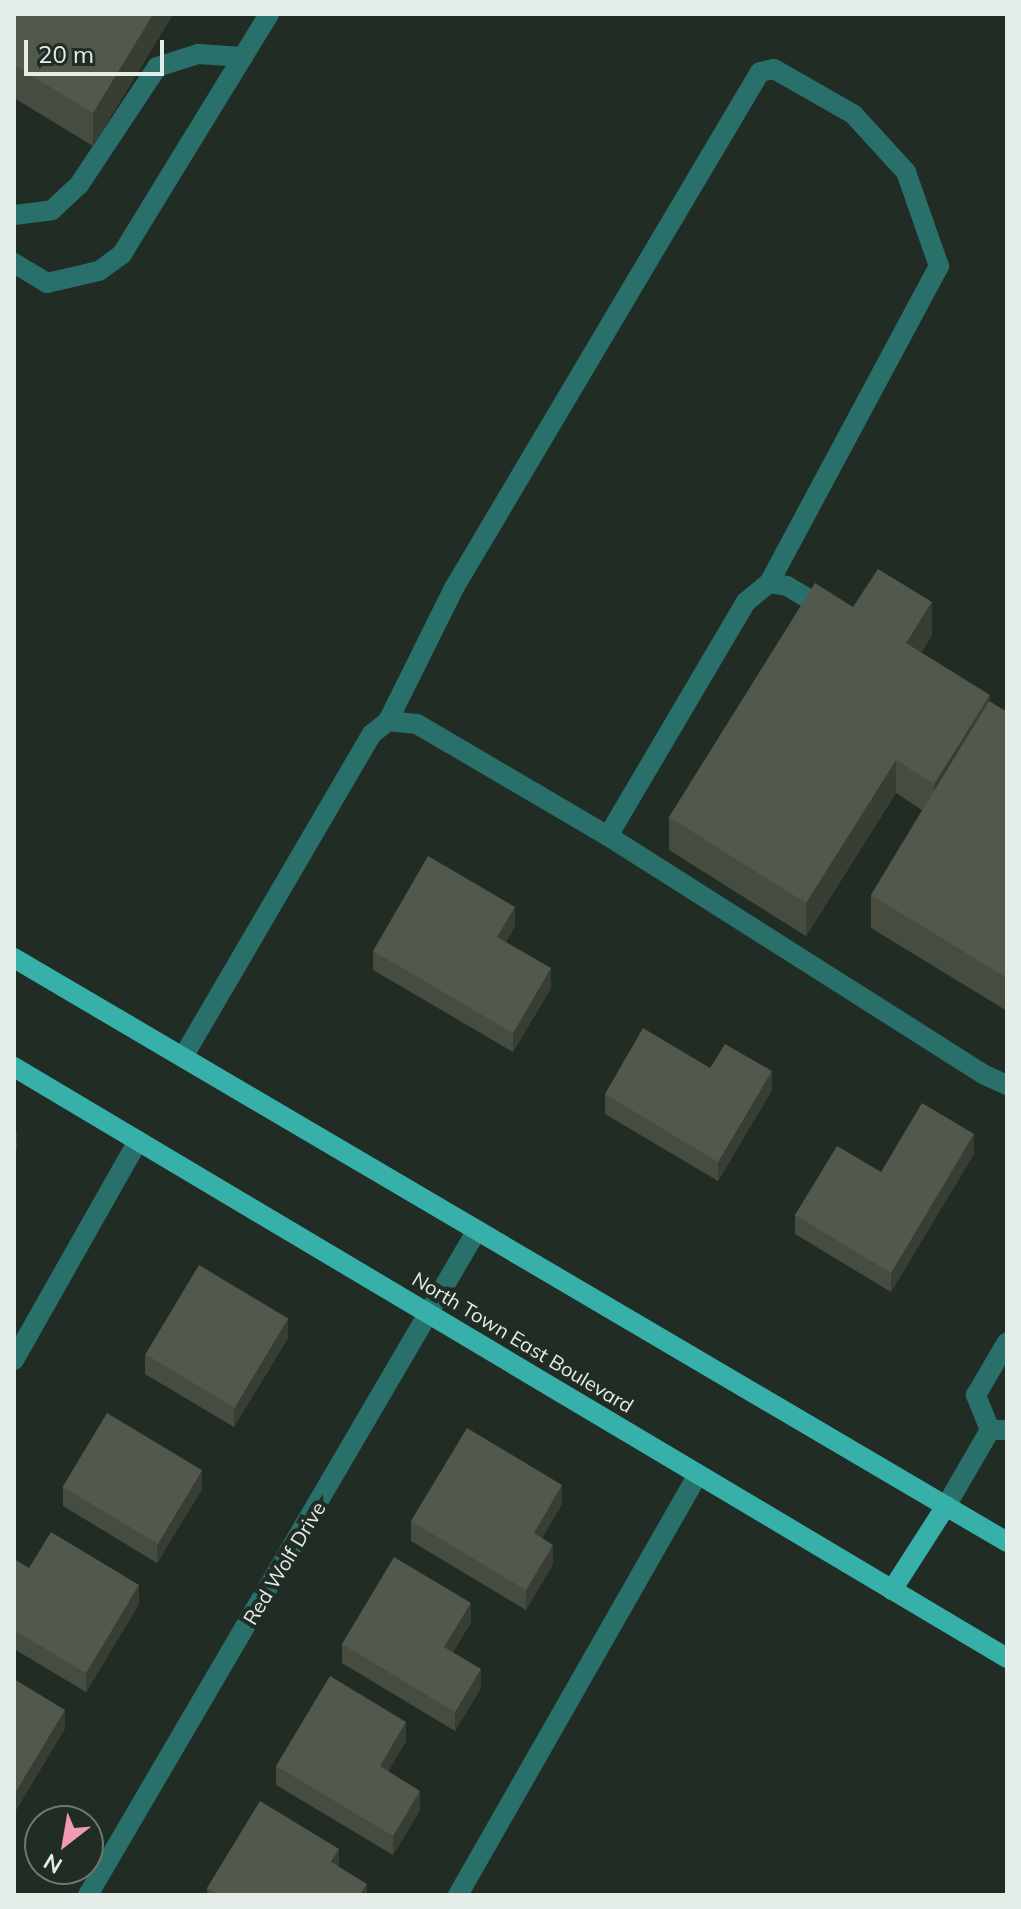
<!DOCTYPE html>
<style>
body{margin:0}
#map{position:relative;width:1021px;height:1909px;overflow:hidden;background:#202c24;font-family:Mulish,sans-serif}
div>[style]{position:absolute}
.minor>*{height:20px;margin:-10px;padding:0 10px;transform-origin:10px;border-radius:10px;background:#296f6a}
.major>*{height:20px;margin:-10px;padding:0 10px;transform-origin:10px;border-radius:10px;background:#36b0a9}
.wall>*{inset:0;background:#474c40}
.shaded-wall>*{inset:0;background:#393e34}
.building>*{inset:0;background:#52584b;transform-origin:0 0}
span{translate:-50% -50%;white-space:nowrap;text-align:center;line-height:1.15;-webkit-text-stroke:8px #202c24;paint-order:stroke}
.street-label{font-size:20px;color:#e5ede8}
.frame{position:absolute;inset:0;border:16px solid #e5ede8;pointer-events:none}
.north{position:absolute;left:24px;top:1805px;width:80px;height:80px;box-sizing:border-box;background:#202c24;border:2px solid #6f7972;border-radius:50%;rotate:211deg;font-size:22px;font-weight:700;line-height:32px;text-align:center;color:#e5ede8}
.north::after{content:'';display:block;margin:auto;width:28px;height:36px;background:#f19ab2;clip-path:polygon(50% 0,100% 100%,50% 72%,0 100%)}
.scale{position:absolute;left:24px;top:40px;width:140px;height:36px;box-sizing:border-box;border:4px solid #e5ede8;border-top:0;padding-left:10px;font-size:24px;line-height:28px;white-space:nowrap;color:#e5ede8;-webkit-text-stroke:6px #202c24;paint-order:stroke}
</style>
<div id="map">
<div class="minor">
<i style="left:14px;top:215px;width:38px;rotate:-7deg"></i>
<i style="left:52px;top:210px;width:37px;rotate:-43deg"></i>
<i style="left:79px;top:185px;width:141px;rotate:-56.5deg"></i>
<i style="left:157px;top:67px;width:43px;rotate:-17.6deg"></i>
<i style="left:198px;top:54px;width:45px;rotate:3.8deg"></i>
<i style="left:14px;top:263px;width:39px;rotate:31deg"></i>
<i style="left:47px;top:283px;width:53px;rotate:-13deg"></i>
<i style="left:99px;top:271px;width:29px;rotate:-36deg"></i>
<i style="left:122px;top:254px;width:281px;rotate:-58.5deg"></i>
<i style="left:388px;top:721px;width:148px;rotate:-63.6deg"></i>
<i style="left:454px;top:588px;width:600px;rotate:-59.33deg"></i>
<i style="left:760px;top:72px;width:14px;rotate:-12deg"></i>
<i style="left:774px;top:69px;width:91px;rotate:29.7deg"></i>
<i style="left:853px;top:114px;width:79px;rotate:47.6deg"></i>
<i style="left:906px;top:172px;width:100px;rotate:70.7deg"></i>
<i style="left:939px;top:266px;width:360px;rotate:118.2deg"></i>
<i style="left:608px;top:836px;width:444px;rotate:32.4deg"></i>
<i style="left:983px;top:1074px;width:26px;rotate:25deg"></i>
<i style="left:183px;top:1057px;width:374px;rotate:-59.7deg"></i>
<i style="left:372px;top:734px;width:21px;rotate:-39deg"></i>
<i style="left:388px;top:721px;width:29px;rotate:6deg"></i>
<i style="left:417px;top:724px;width:221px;rotate:30.4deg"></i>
<i style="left:608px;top:836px;width:272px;rotate:-59.5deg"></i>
<i style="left:746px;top:602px;width:30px;rotate:-40deg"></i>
<i style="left:769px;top:583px;width:18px;rotate:9deg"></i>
<i style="left:787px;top:586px;width:49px;rotate:30.8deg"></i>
<i style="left:14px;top:1360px;width:252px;rotate:-60.5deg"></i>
<i style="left:990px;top:1430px;width:38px;rotate:-112deg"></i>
<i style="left:976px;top:1395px;width:61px;rotate:-59.7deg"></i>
<i style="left:946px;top:1506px;width:88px;rotate:-59.9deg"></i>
<i style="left:990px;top:1430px;width:17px"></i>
<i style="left:88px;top:1895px;width:770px;rotate:-59.67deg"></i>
<i style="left:458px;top:1895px;width:484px;rotate:-60.3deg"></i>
</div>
<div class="major">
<i style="left:14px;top:958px;width:1152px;rotate:30.46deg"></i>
<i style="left:14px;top:1067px;width:1156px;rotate:30.76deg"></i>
<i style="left:892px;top:1590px;width:100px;rotate:-57.3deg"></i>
</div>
<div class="wall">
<i style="clip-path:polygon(14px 14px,173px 14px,93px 146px,14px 98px)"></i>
<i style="clip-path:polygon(853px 607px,932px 635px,921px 653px,990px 702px,1007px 712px,1007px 1011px,871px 928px,871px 895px,922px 810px,896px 793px,806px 936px,669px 850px,669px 817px)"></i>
<i style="clip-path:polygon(515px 926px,506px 942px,551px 988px,513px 1052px,373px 970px,373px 951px)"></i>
<i style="clip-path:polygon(710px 1068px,772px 1090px,718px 1181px,605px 1114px,605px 1094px)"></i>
<i style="clip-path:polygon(974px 1154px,891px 1292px,795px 1234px,795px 1215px,881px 1172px)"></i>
<i style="clip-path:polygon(288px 1338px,234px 1427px,145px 1374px,145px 1354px)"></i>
<i style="clip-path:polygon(63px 1487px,202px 1489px,157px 1563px,63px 1506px)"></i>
<i style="clip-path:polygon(562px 1504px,542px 1538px,553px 1564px,526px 1610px,411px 1541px,411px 1521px)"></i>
<i style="clip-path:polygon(14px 1559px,29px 1568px,139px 1604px,86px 1692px,14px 1649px)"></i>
<i style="clip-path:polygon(471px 1622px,453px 1652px,481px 1688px,455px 1731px,342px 1663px,342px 1644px)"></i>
<i style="clip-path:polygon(406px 1741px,388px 1771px,420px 1810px,393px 1855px,276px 1785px,276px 1766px)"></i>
<i style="clip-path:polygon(339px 1867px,367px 1895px,207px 1895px,207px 1888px)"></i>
</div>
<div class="shaded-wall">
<i style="clip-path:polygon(153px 14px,173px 14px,93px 146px,93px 113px)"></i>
<i style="clip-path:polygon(932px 602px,932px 635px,906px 676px,906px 643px)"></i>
<i style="clip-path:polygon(990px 695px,990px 728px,934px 817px,934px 784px)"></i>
<i style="clip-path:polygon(896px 760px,896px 793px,806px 936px,806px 903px)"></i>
<i style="clip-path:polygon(515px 907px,515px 926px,497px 956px,497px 937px)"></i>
<i style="clip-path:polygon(551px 968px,551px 988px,513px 1052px,513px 1033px)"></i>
<i style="clip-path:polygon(772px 1071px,772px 1090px,718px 1181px,718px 1162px)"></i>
<i style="clip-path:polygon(17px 1130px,17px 1149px,14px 1154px,14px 1134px)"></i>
<i style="clip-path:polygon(974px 1134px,974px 1154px,891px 1292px,891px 1273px)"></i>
<i style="clip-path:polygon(288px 1318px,288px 1338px,234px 1427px,234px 1408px)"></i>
<i style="clip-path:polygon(202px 1470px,202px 1489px,157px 1563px,157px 1544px)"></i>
<i style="clip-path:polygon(562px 1485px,562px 1504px,534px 1552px,534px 1533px)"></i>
<i style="clip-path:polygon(553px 1545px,553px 1564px,526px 1610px,526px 1590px)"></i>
<i style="clip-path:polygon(139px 1585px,139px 1604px,86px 1692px,86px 1673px)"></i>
<i style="clip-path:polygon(471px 1603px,471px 1622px,444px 1666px,444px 1647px)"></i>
<i style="clip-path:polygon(481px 1669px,481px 1688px,455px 1731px,455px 1712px)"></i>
<i style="clip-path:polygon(65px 1710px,65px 1729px,14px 1814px,14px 1795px)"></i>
<i style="clip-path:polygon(406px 1722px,406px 1741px,380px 1786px,380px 1766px)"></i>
<i style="clip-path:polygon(420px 1791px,420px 1810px,393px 1855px,393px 1836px)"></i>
<i style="clip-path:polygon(339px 1849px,339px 1868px,331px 1862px)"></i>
<i style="clip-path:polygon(367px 1884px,367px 1895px,360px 1895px)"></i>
</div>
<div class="building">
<i style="clip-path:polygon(14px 14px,153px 14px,93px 113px,14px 65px)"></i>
<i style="clip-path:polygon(878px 569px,932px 602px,906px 643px,990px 695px,934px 784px,896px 760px,806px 903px,669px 817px,815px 583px,853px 607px)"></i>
<i style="clip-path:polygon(989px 701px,1007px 712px,1007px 978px,871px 895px)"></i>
<i style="clip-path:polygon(428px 856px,515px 907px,497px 937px,551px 968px,513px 1033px,373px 951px)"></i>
<i style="clip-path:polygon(643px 1028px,710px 1068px,725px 1044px,772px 1071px,718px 1162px,605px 1094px)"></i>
<i style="clip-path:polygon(922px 1103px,974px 1134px,891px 1273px,795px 1215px,837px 1146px,881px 1172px)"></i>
<i style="left:199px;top:1265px;width:104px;height:104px;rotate:31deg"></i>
<i style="left:107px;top:1413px;width:111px;height:86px;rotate:31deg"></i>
<i style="clip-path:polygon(467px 1428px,562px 1485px,534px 1533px,553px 1545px,526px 1590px,411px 1521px)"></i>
<i style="clip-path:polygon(51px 1532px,139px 1585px,86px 1673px,14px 1630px,14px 1559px,29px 1568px)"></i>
<i style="clip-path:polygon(394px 1557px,471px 1603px,444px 1647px,481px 1669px,455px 1712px,342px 1644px)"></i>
<i style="clip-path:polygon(330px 1676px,406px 1722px,380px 1766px,420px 1791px,393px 1836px,276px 1766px)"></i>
<i style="clip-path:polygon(14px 1679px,65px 1710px,14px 1795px)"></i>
<i style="clip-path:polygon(260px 1801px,339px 1849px,331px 1862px,367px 1884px,360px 1895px,219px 1895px,207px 1888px)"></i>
</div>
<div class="street-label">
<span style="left:523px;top:1342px;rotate:31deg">North Town East Boulevard</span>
<span style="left:284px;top:1563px;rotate:-59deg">Red Wolf Drive</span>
</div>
<div class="frame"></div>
<div class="north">N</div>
<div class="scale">20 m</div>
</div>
